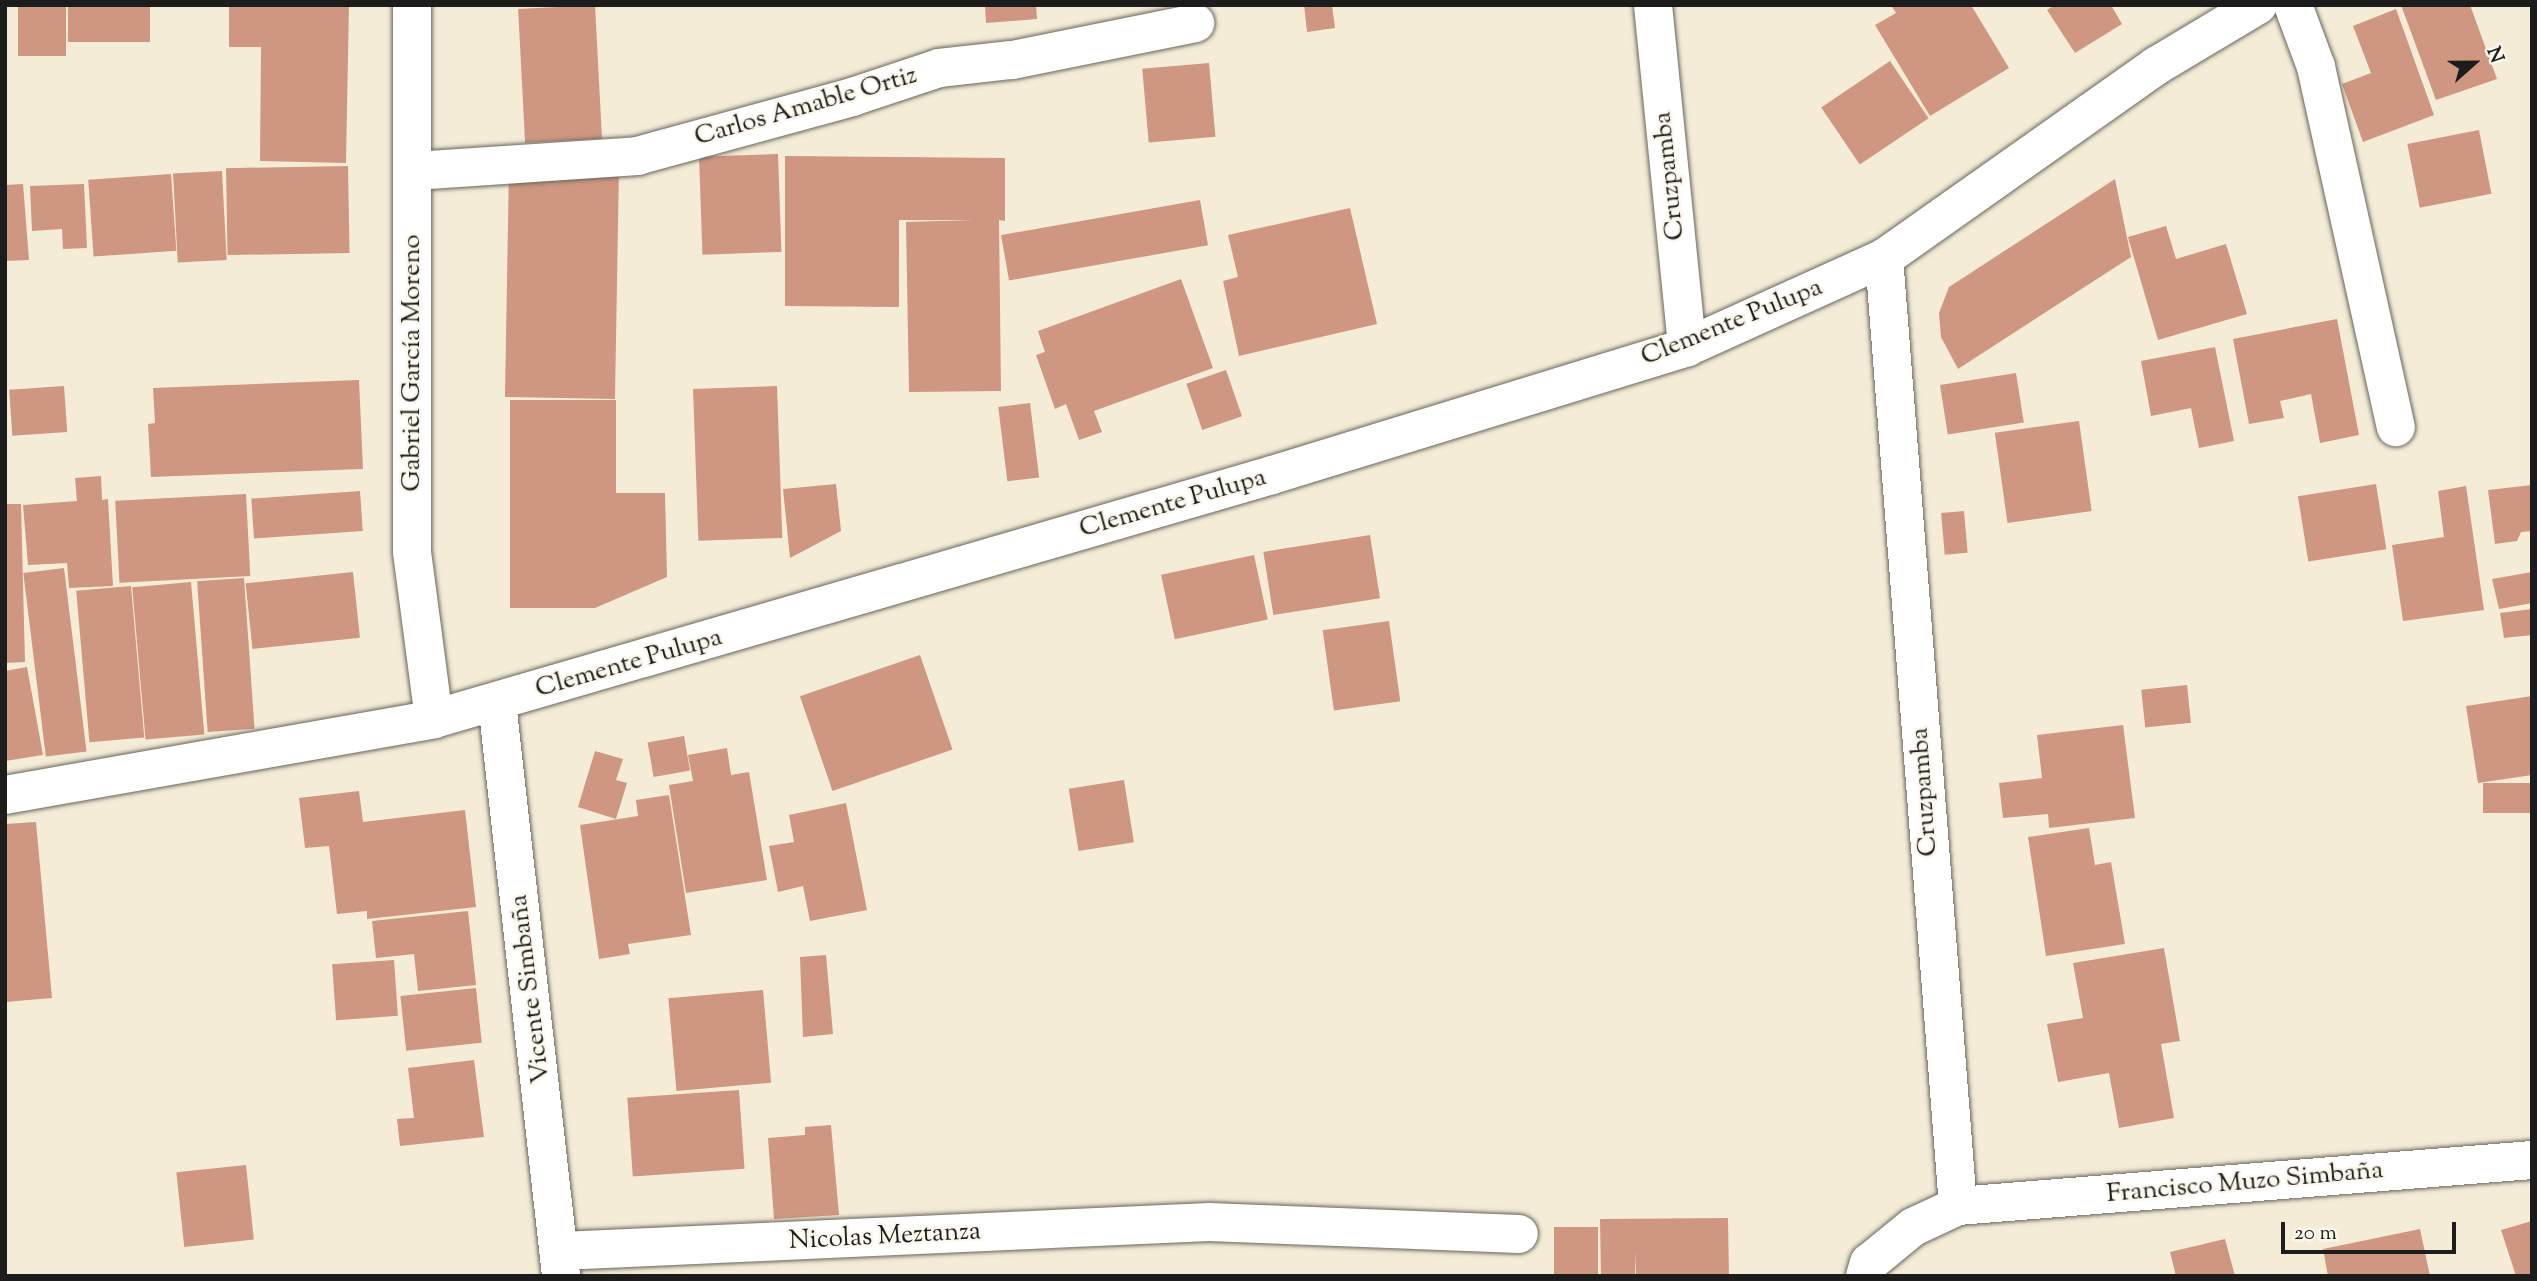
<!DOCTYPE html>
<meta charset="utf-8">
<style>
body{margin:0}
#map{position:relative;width:2537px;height:1281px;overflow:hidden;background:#f4ecd6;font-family:"Sorts Mill Goudy",serif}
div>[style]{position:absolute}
.building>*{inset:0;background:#cf9781;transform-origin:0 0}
.roads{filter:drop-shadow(0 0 2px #68655d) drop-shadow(0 0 2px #68655d)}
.street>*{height:38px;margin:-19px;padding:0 19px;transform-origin:19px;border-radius:19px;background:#fff}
.secondary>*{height:38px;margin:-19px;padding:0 19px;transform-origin:19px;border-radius:19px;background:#fff}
span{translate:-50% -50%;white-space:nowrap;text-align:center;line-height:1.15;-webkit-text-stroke:5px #fbf7ec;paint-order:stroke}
.street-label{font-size:26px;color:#1c1c1c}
.frame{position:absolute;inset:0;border:7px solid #1c1c1c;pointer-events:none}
.north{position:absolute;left:2439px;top:28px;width:70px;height:70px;-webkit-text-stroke:5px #fbf7ec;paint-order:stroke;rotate:69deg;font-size:19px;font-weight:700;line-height:28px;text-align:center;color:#1c1c1c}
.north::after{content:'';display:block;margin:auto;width:24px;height:32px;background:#1c1c1c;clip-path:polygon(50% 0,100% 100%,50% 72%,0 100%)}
.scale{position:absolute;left:2281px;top:1222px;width:175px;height:32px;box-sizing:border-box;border:4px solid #1c1c1c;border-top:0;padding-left:9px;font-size:21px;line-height:24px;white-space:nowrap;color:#1c1c1c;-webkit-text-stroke:5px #fbf7ec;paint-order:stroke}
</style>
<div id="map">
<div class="building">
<i style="left:18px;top:5px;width:48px;height:51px"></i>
<i style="left:68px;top:5px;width:82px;height:37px"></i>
<i style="clip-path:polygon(229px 5px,349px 5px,346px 163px,260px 161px,261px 47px,229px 47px)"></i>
<i style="left:595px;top:5px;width:134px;height:77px;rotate:87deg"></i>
<i style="clip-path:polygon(985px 5px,1036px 5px,1037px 19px,986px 23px)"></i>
<i style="clip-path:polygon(1304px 5px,1332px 5px,1335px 28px,1307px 32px)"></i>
<i style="clip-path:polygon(1891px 5px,1971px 5px,2009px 68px,1930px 116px,1875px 25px,1896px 13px)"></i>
<i style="clip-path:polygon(2055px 5px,2111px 5px,2122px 24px,2075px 53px,2047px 10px)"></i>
<i style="clip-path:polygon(2401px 5px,2470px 5px,2497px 79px,2436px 100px)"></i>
<i style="clip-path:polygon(2396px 9px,2434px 115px,2363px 142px,2342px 84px,2371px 73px,2353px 26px)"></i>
<i style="left:1890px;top:61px;width:69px;height:83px;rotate:56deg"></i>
<i style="left:1209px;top:63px;width:74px;height:67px;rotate:85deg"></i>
<i style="left:2479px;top:130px;width:65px;height:73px;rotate:79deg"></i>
<i style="left:778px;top:154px;width:98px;height:79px;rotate:88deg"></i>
<i style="clip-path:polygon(785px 156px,1005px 158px,1005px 221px,999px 220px,1001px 391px,909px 392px,906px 222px,974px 220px,899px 220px,899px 307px,785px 306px)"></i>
<i style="left:348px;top:166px;width:87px;height:122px;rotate:89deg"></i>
<i style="left:509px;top:166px;width:110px;height:231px;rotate:1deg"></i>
<i style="left:222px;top:171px;width:89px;height:49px;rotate:87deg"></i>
<i style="left:171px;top:174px;width:77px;height:83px;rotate:86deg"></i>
<i style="clip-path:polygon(2115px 179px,2131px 257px,1958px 369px,1941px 337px,1939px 313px,1949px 287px)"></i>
<i style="clip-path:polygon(23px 184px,29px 260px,5px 261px,5px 185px)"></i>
<i style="clip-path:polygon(84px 184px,87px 248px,63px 249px,62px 229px,32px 231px,30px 186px)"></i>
<i style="left:1200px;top:200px;width:46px;height:202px;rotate:80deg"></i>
<i style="clip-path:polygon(1350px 208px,1377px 324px,1239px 356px,1223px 281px,1238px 277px,1228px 235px)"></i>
<i style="clip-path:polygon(2166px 226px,2176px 259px,2226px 244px,2247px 314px,2158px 340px,2128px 237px)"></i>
<i style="clip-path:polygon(1181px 279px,1213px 368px,1094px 411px,1102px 432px,1079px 440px,1066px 404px,1055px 409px,1036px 355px,1045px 352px,1038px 331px)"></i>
<i style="clip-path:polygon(2337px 319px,2359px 435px,2320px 443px,2311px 394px,2280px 401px,2284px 418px,2249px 424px,2233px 339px)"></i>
<i style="clip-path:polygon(2215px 347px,2234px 441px,2199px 448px,2191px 408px,2151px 416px,2141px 361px)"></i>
<i style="left:1226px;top:370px;width:49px;height:42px;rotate:71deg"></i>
<i style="left:2016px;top:373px;width:50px;height:77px;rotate:81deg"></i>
<i style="clip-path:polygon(359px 380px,363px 469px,151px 477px,148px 424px,155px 423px,153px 388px)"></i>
<i style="left:64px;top:386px;width:46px;height:55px;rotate:86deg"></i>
<i style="left:777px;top:386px;width:152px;height:84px;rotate:88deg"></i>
<i style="clip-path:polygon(510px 400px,616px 400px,616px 493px,665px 493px,667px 577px,595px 608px,510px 608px)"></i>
<i style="left:1030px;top:403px;width:75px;height:32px;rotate:83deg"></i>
<i style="left:2079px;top:421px;width:91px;height:85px;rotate:82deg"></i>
<i style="clip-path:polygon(101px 476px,102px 500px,108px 499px,113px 586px,69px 588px,67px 563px,28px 565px,23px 505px,77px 501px,75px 478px)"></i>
<i style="clip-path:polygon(836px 484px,841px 531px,790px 558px,783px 489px)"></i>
<i style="left:2376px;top:484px;width:66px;height:79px;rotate:81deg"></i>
<i style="clip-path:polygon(2532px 485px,2532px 531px,2521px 532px,2517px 541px,2495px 544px,2488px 490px)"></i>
<i style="clip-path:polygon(2466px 486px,2484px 610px,2403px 621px,2392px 545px,2444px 537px,2438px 491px)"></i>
<i style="left:360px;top:491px;width:40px;height:109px;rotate:86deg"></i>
<i style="left:246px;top:494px;width:82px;height:131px;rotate:87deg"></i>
<i style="clip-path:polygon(5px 504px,21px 504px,25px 662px,5px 663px)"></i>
<i style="left:1964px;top:511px;width:42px;height:23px;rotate:85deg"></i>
<i style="left:1370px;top:535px;width:64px;height:108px;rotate:81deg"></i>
<i style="left:1254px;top:555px;width:66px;height:95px;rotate:78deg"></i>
<i style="left:64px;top:568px;width:185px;height:41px;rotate:83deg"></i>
<i style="left:353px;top:572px;width:66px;height:108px;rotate:84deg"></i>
<i style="clip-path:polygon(2532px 572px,2532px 603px,2499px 609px,2492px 579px)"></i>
<i style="left:244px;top:578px;width:151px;height:47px;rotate:86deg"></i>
<i style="left:191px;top:582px;width:153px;height:59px;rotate:85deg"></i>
<i style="left:131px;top:586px;width:152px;height:55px;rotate:85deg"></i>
<i style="clip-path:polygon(2532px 609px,2532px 635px,2504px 638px,2500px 613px)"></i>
<i style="left:1389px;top:621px;width:81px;height:67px;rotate:82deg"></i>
<i style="left:920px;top:655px;width:100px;height:127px;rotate:71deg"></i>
<i style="clip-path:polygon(27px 667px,43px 755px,5px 761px,5px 671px)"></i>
<i style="left:2187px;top:685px;width:38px;height:46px;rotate:84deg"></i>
<i style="clip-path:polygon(2532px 696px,2532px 775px,2478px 783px,2466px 706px)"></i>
<i style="clip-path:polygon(2123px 725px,2135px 818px,2049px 828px,2048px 814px,2003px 818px,1999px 783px,2042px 778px,2037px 735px)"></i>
<i style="left:684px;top:736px;width:35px;height:37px;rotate:80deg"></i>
<i style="clip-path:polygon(727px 748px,731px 775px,749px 772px,767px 880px,686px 893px,669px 785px,693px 781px,688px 755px)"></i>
<i style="clip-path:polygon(595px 751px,623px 759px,616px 780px,627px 783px,616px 819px,578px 807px)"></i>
<i style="left:1124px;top:780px;width:63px;height:56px;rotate:81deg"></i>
<i style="left:2532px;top:783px;width:30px;height:49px;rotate:90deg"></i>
<i style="clip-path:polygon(359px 791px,363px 822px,465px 810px,476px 907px,367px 919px,367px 911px,337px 914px,329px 846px,305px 848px,299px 798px)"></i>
<i style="clip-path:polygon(669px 795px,691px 935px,628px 944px,630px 954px,599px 959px,580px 825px,638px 816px,636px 800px)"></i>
<i style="clip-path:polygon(846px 803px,867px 910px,810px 921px,803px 886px,778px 892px,769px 846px,794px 842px,789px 815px)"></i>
<i style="clip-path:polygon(36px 822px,52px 998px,5px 1002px,5px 824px)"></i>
<i style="clip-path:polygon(2089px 828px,2095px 865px,2111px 862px,2125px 944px,2046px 956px,2028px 837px)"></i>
<i style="clip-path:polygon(468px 911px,476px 985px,418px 991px,414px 954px,376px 958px,372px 921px)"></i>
<i style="clip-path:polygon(2164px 948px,2180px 1041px,2161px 1044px,2174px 1118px,2119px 1128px,2109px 1073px,2058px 1082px,2047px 1024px,2083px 1018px,2073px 963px)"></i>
<i style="clip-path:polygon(826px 955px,833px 1034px,803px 1037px,800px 957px)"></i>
<i style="left:394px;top:960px;width:56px;height:62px;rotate:86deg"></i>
<i style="left:476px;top:988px;width:55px;height:76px;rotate:84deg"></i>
<i style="left:763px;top:990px;width:93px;height:95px;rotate:85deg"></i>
<i style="clip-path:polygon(474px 1060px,484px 1137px,400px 1146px,397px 1119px,414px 1118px,408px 1068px)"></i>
<i style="left:739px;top:1090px;width:79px;height:112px;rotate:86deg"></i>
<i style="clip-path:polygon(831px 1125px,839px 1215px,774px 1219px,768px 1138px,805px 1135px,805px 1127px)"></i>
<i style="left:246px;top:1165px;width:75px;height:70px;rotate:84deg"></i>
<i style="clip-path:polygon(1728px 1218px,1729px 1276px,1636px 1276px,1636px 1251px,1635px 1276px,1601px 1276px,1600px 1219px)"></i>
<i style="clip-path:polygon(2532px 1221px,2532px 1276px,2516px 1276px,2501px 1230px)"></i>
<i style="left:1554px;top:1227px;width:44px;height:49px"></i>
<i style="clip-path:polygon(2420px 1229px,2430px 1276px,2328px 1276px,2323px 1249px)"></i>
<i style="clip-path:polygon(2225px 1239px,2235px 1276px,2176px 1276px,2170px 1252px)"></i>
</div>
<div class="roads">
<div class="street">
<i style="left:1653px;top:5px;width:344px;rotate:84.3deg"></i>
<i style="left:2293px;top:5px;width:66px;rotate:69.6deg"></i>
<i style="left:2316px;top:67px;width:369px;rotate:77.5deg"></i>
<i style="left:414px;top:171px;width:224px;rotate:-3.8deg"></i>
<i style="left:637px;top:156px;width:223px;rotate:-15.3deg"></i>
<i style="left:852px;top:97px;width:92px;rotate:-18.4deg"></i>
<i style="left:939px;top:68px;width:73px;rotate:-6.3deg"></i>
<i style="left:1012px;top:60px;width:187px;rotate:-11.4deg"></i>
<i style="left:497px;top:703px;width:576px;rotate:83.62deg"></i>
<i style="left:5px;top:795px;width:436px;rotate:-10deg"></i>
<i style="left:1958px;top:1206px;width:576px;rotate:-4.58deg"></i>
<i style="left:561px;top:1251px;width:649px;rotate:-2.56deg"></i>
<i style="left:1209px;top:1222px;width:310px;rotate:2.2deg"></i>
<i style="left:1865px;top:1276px;width:14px;rotate:-73deg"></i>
<i style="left:1869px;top:1263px;width:57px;rotate:-39.3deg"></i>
<i style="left:1913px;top:1227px;width:50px;rotate:-25deg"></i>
<i style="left:1958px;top:1206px;width:951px;rotate:-94.46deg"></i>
</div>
<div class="secondary">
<i style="left:412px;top:5px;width:547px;rotate:90deg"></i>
<i style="left:412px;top:552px;width:168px;rotate:82.5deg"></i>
<i style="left:434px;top:719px;width:873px;rotate:-16.23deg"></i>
<i style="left:1272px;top:475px;width:434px;rotate:-17.1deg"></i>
<i style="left:1687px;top:347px;width:216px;rotate:-24.3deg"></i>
<i style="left:1884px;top:258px;width:333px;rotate:-35.2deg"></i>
<i style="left:2156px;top:66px;width:119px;rotate:-30.9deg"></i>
</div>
</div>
<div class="street-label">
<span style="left:806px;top:107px;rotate:-16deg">Carlos Amable Ortiz</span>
<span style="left:1670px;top:176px;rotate:-96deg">Cruzpamba</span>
<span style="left:1732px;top:323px;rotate:-22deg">Clemente Pulupa</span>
<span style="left:413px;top:363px;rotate:-90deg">Gabriel García Moreno</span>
<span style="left:1173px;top:504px;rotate:-16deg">Clemente Pulupa</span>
<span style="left:629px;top:664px;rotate:-16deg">Clemente Pulupa</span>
<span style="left:1925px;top:792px;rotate:-94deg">Cruzpamba</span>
<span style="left:531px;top:989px;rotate:-97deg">Vicente Simbaña</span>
<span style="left:2245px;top:1183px;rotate:-5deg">Francisco Muzo Simbaña</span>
<span style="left:885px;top:1237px;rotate:-3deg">Nicolas Meztanza</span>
</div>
<div class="frame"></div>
<div class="north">N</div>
<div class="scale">20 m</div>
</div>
